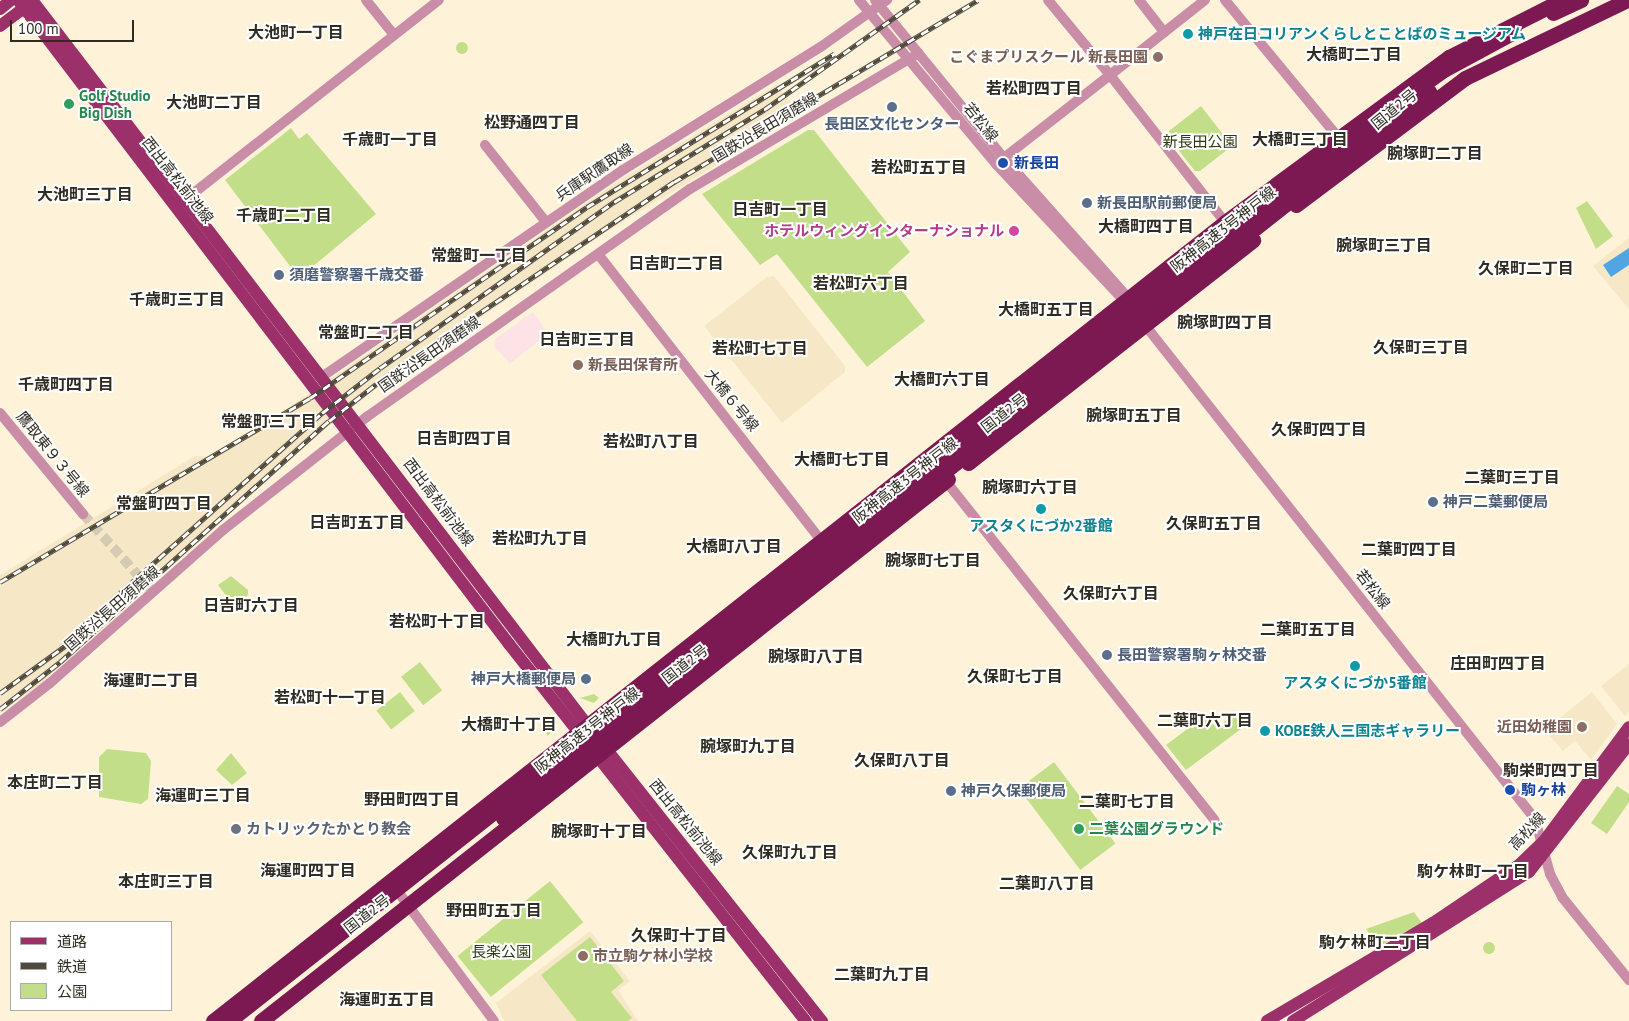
<!DOCTYPE html>
<meta charset="utf-8">
<style>
body{margin:0}
#map{position:relative;width:1629px;height:1021px;overflow:hidden;background:#fef3d9;font-family:"PT Sans","Noto Sans JP",sans-serif}
div>[style]{position:absolute}
.commercial>*{inset:0;background:#fde2e6}
.built>*{inset:0;background:#f6e7c7}
.green>*{inset:0;background:#c3de88;transform-origin:0 0}
.round{border-radius:50%}
.water>*{inset:0;background:#4fa6e2}
.minor-tunnel>*{height:10px;margin-top:-5px;transform-origin:0;background:repeating-linear-gradient(90deg,#d5cbb4 0 10px,transparent 0 15px)}
.minor>*{height:10px;margin:-5px;padding:0 5px;transform-origin:5px;border-radius:5px;background:#ca8da8}
.major>*{height:12px;margin:-6px;padding:0 6px;transform-origin:6px;border-radius:6px;background:#9c306a}
.highway>*{height:15px;margin:-7.5px;padding:0 7.5px;transform-origin:7.5px;border-radius:7.5px;background:#7d1952}
.rail>*{height:4.5px;margin-top:-2.25px;transform-origin:0;background:repeating-linear-gradient(90deg,#fff 0 8px,#4f4a3e 0 16px);box-sizing:border-box;border-block:1px solid #4f4a3e}
.highway-bridge>*{height:15px;margin:-7.5px;padding:0 7.5px;transform-origin:7.5px;border-radius:7.5px;background:#7d1952}
.dots>*{width:14px;height:14px;translate:-50% -50%;box-sizing:border-box;border:2px solid #fff;border-radius:50%}
span{translate:-50% -50%;white-space:nowrap;text-align:center;line-height:1.15;-webkit-text-stroke:4px #fff;paint-order:stroke}
.culture-label{font-size:15px;color:#0d838f;font-weight:700}
.left{translate:0 -50%;text-align:left}
.education-label{font-size:15px;color:#785e54;font-weight:700}
.right{translate:-100% -50%;text-align:right}
.leisure-label{font-size:15px;color:#27864d;font-weight:700}
.street-label{font-size:15px;color:#302c22}
.service-label{font-size:15px;color:#4e5e75;font-weight:700}
.park-label{font-size:15px;color:#2f3913}
.transit-label{font-size:15px;color:#164399;font-weight:700}
.hotel-label{font-size:15px;color:#b23c85;font-weight:700}
.worship-label{font-size:15px;color:#5b616d;font-weight:700}
.neighbourhood-label{font-size:16px;color:#302c22;font-weight:700}
.legend{position:absolute;left:10px;top:921px;width:162px;height:90px;box-sizing:border-box;background:#fff;border:1px solid #acaba7;margin:0;padding:6px 9px;list-style:none;font-size:15px;color:#302c22}
.legend li{display:flex;align-items:center;gap:10px;height:25px}
.legend b{width:25px;border:1px solid #acaba7}
.scale{position:absolute;left:10px;top:20px;width:124px;height:22px;box-sizing:border-box;border:2px solid #302c22;border-top:0;padding-left:6px;font-size:15px;line-height:18px;white-space:nowrap;color:#302c22;-webkit-text-stroke:4px #fff;paint-order:stroke}
</style>
<div id="map">
<div class="commercial">
<i style="clip-path:polygon(533px 312px,548px 333px,510px 364px,494px 346px,495px 339px)"></i>
</div>
<div class="built">
<i style="clip-path:polygon(777px 84px,800px 114px,606px 232px,357px 402px,235px 506px,42px 683px,0 713px,0 575px,195px 456px,208px 456px,279px 414px,617px 182px)"></i>
<i style="clip-path:polygon(1629px 238px,1629px 309px,1593px 266px)"></i>
<i style="clip-path:polygon(774px 276px,845px 366px,845px 372px,782px 423px,704px 326px,767px 277px)"></i>
<i style="clip-path:polygon(1629px 664px,1629px 712px,1625px 716px,1601px 686px)"></i>
<i style="clip-path:polygon(1592px 692px,1617px 724px,1591px 760px,1575px 741px,1563px 751px,1545px 730px)"></i>
<i style="clip-path:polygon(590px 931px,630px 981px,618px 990px,638px 1021px,504px 1021px,496px 1003px)"></i>
</div>
<div class="green">
<i class="round" style="left:456px;top:42px;width:12px;height:12px"></i>
<i style="clip-path:polygon(1201px 106px,1232px 146px,1200px 171px,1195px 171px,1168px 137px,1169px 131px)"></i>
<i style="clip-path:polygon(291px 128px,299px 139px,307px 133px,376px 214px,299px 278px,225px 180px)"></i>
<i style="clip-path:polygon(808px 130px,814px 130px,910px 252px,888px 272px,925px 321px,867px 367px,777px 254px,760px 265px,702px 194px)"></i>
<i style="clip-path:polygon(1587px 201px,1613px 236px,1596px 249px,1576px 208px)"></i>
<i style="clip-path:polygon(231px 576px,248px 590px,248px 595px,234px 606px,218px 585px)"></i>
<i style="left:420px;top:662px;width:36px;height:24px;rotate:52deg"></i>
<i style="left:400px;top:692px;width:24px;height:30px;rotate:52deg"></i>
<i style="clip-path:polygon(594px 694px,599px 698px,594px 703px,580px 698px)"></i>
<i style="clip-path:polygon(1236px 713px,1245px 726px,1186px 770px,1166px 745px,1206px 715px,1216px 728px)"></i>
<i style="clip-path:polygon(552px 716px,557px 723px,548px 736px,540px 725px)"></i>
<i style="clip-path:polygon(107px 749px,146px 753px,151px 761px,148px 799px,141px 804px,99px 797px,99px 757px)"></i>
<i style="clip-path:polygon(231px 753px,247px 773px,232px 785px,216px 770px)"></i>
<i style="left:1054px;top:762px;width:102px;height:44px;rotate:53deg"></i>
<i style="clip-path:polygon(1617px 786px,1629px 794px,1629px 802px,1607px 834px,1591px 823px)"></i>
<i style="left:550px;top:881px;width:53px;height:119px;rotate:51deg"></i>
<i style="clip-path:polygon(1414px 912px,1422px 923px,1378px 947px,1366px 929px)"></i>
<i style="clip-path:polygon(590px 937px,624px 981px,611px 992px,632px 1018px,628px 1021px,577px 1021px,541px 975px)"></i>
<i class="round" style="left:1483px;top:942px;width:12px;height:12px"></i>
</div>
<div class="water">
<i style="clip-path:polygon(1629px 248px,1629px 265px,1611px 277px,1603px 265px)"></i>
</div>
<div class="minor-tunnel">
<i style="left:83px;top:514px;width:106px;rotate:48.1deg"></i>
</div>
<div class="minor">
<i style="left:366px;top:0;width:45px;rotate:51.3deg"></i>
<i style="left:859px;top:0;width:214px;rotate:50.1deg"></i>
<i style="left:996px;top:164px;width:193px;rotate:46.9deg"></i>
<i style="left:875px;top:0;width:204px;rotate:50.8deg"></i>
<i style="left:1004px;top:158px;width:190px;rotate:48.4deg"></i>
<i style="left:1139px;top:0;width:41px;rotate:52deg"></i>
<i style="left:1205px;top:0;width:121px;rotate:141.7deg"></i>
<i style="left:1110px;top:75px;width:187px;rotate:52deg"></i>
<i style="left:1225px;top:0;width:184px;rotate:50.5deg"></i>
<i style="left:485px;top:145px;width:98px;rotate:51.6deg"></i>
<i style="left:1000px;top:161px;width:140px;rotate:-38deg"></i>
<i style="left:1110px;top:75px;width:97px;rotate:-129.6deg"></i>
<i style="left:181px;top:203px;width:328px;rotate:-38.2deg"></i>
<i style="left:598px;top:254px;width:365px;rotate:52.1deg"></i>
<i style="left:1141px;top:320px;width:636px;rotate:51.71deg"></i>
<i style="left:1535px;top:819px;width:57px;rotate:74.7deg"></i>
<i style="left:1550px;top:874px;width:26px;rotate:62deg"></i>
<i style="left:1562px;top:897px;width:107px;rotate:51.1deg"></i>
<i style="left:323px;top:376px;width:364px;rotate:-34.5deg"></i>
<i style="left:623px;top:170px;width:234px;rotate:-31.9deg"></i>
<i style="left:822px;top:46px;width:80px;rotate:-35.3deg"></i>
<i style="left:0;top:413px;width:131px;rotate:50.6deg"></i>
<i style="left:945px;top:480px;width:434px;rotate:51.6deg"></i>
<i style="left:0;top:722px;width:63px;rotate:-38deg"></i>
<i style="left:50px;top:683px;width:231px;rotate:-41.5deg"></i>
<i style="left:223px;top:530px;width:184px;rotate:-38.2deg"></i>
<i style="left:368px;top:416px;width:394px;rotate:-35.2deg"></i>
<i style="left:690px;top:189px;width:266px;rotate:-30.7deg"></i>
<i style="left:393px;top:885px;width:169px;rotate:53.4deg"></i>
</div>
<div class="major">
<i style="left:18px;top:0;width:810px;rotate:52.68deg"></i>
<i style="left:509px;top:644px;width:480px;rotate:51.8deg"></i>
<i style="left:32px;top:0;width:914px;rotate:52.55deg"></i>
<i style="left:588px;top:726px;width:377px;rotate:51.6deg"></i>
<i style="left:0;top:9px;width:14px;rotate:-39deg"></i>
<i style="left:0;top:26px;width:38px;rotate:-37deg"></i>
<i style="left:1267px;top:1021px;width:193px;rotate:-30.6deg"></i>
<i style="left:1433px;top:923px;width:105px;rotate:-34.1deg"></i>
<i style="left:1520px;top:864px;width:33px;rotate:-44deg"></i>
<i style="left:1544px;top:841px;width:142px;rotate:-53.3deg"></i>
<i style="left:1293px;top:1021px;width:279px;rotate:-32.3deg"></i>
<i style="left:1529px;top:872px;width:162px;rotate:-52deg"></i>
</div>
<div class="highway">
<i style="left:1553px;top:13px;width:31px;rotate:-25deg"></i>
<i style="left:1296px;top:205px;width:211px;rotate:-36.9deg"></i>
<i style="left:1465px;top:78px;width:180px;rotate:-25.7deg"></i>
<i style="left:968px;top:463px;width:362px;rotate:-38deg"></i>
<i style="left:213px;top:1021px;width:1289px;rotate:-38.29deg"></i>
<i style="left:1225px;top:222px;width:278px;rotate:-36.4deg"></i>
<i style="left:1449px;top:57px;width:127px;rotate:-26.8deg"></i>
<i style="left:261px;top:1021px;width:875px;rotate:-38.27deg"></i>
</div>
<div class="rail">
<i style="left:0;top:582px;width:360px;rotate:-30.7deg"></i>
<i style="left:310px;top:398px;width:336px;rotate:-34.6deg"></i>
<i style="left:587px;top:207px;width:291px;rotate:-31.8deg"></i>
<i style="left:75px;top:633px;width:331px;rotate:-41.7deg"></i>
<i style="left:322px;top:413px;width:73px;rotate:-37.8deg"></i>
<i style="left:380px;top:368px;width:287px;rotate:-35.4deg"></i>
<i style="left:614px;top:202px;width:177px;rotate:-31.6deg"></i>
<i style="left:765px;top:109px;width:189px;rotate:-35.3deg"></i>
<i style="left:0;top:693px;width:102px;rotate:-35.9deg"></i>
<i style="left:0;top:709px;width:76px;rotate:-38.1deg"></i>
<i style="left:60px;top:662px;width:361px;rotate:-41.9deg"></i>
<i style="left:329px;top:421px;width:76px;rotate:-38.1deg"></i>
<i style="left:389px;top:374px;width:344px;rotate:-34deg"></i>
<i style="left:674px;top:182px;width:354px;rotate:-30.9deg"></i>
</div>
<div class="highway-bridge">
<i style="left:503px;top:818px;width:1177px;rotate:-38.1deg"></i>
<i style="left:229px;top:1021px;width:1408px;rotate:-38.28deg"></i>
<i style="left:1334px;top:149px;width:133px;rotate:-35.8deg"></i>
<i style="left:1442px;top:71px;width:82px;rotate:-28.4deg"></i>
</div>
<div class="dots">
<i style="left:1188px;top:34px;background:#0f9aa8"></i>
<i style="left:1158px;top:57px;background:#8d6e63"></i>
<i style="left:69px;top:104px;background:#2e9e5b"></i>
<i style="left:892px;top:107px;background:#5c6f8a"></i>
<i style="left:1003px;top:163px;background:#1a4fb4"></i>
<i style="left:1087px;top:203px;background:#5c6f8a"></i>
<i style="left:1014px;top:231px;background:#d1479c"></i>
<i style="left:279px;top:275px;background:#5c6f8a"></i>
<i style="left:578px;top:365px;background:#8d6e63"></i>
<i style="left:1433px;top:502px;background:#5c6f8a"></i>
<i style="left:1041px;top:509px;background:#0f9aa8"></i>
<i style="left:1107px;top:655px;background:#5c6f8a"></i>
<i style="left:1355px;top:666px;background:#0f9aa8"></i>
<i style="left:586px;top:679px;background:#5c6f8a"></i>
<i style="left:1582px;top:727px;background:#8d6e63"></i>
<i style="left:1265px;top:731px;background:#0f9aa8"></i>
<i style="left:1510px;top:790px;background:#1a4fb4"></i>
<i style="left:951px;top:791px;background:#5c6f8a"></i>
<i style="left:236px;top:829px;background:#6b7280"></i>
<i style="left:1079px;top:829px;background:#2e9e5b"></i>
<i style="left:583px;top:956px;background:#8d6e63"></i>
</div>
<div class="culture-label">
<span class="left" style="left:1198px;top:34px">神戸在日コリアンくらしとことばのミュージアム</span>
<span style="left:1041px;top:526px">アスタくにづか2番館</span>
<span style="left:1355px;top:683px">アスタくにづか5番館</span>
<span class="left" style="left:1275px;top:731px">KOBE鉄人三国志ギャラリー</span>
</div>
<div class="education-label">
<span class="right" style="left:1148px;top:57px">こぐまプリスクール 新長田園</span>
<span class="left" style="left:588px;top:365px">新長田保育所</span>
<span class="right" style="left:1572px;top:727px">近田幼稚園</span>
<span class="left" style="left:593px;top:956px">市立駒ケ林小学校</span>
</div>
<div class="leisure-label">
<span class="left" style="left:79px;top:104px">Golf Studio<br>Big Dish</span>
<span class="left" style="left:1089px;top:829px">二葉公園グラウンド</span>
</div>
<div class="street-label">
<span style="left:1394px;top:109px;rotate:-39deg">国道2号</span>
<span style="left:981px;top:122px;rotate:51deg">若松線</span>
<span style="left:765px;top:127px;rotate:-31deg">国鉄沿長田須磨線</span>
<span style="left:594px;top:172px;rotate:-34deg">兵庫駅鷹取線</span>
<span style="left:178px;top:180px;rotate:52deg">西出高松前池線</span>
<span style="left:1223px;top:229px;rotate:-38deg">阪神高速3号神戸線</span>
<span style="left:429px;top:354px;rotate:-35deg">国鉄沿長田須磨線</span>
<span style="left:732px;top:400px;rotate:51deg">大橋６号線</span>
<span style="left:1004px;top:413px;rotate:-38deg">国道2号</span>
<span style="left:53px;top:454px;rotate:51deg">鷹取東９３号線</span>
<span style="left:905px;top:480px;rotate:-38deg">阪神高速3号神戸線</span>
<span style="left:439px;top:502px;rotate:53deg">西出高松前池線</span>
<span style="left:1373px;top:589px;rotate:52deg">若松線</span>
<span style="left:112px;top:608px;rotate:-41deg">国鉄沿長田須磨線</span>
<span style="left:685px;top:664px;rotate:-38deg">国道2号</span>
<span style="left:587px;top:730px;rotate:-38deg">阪神高速3号神戸線</span>
<span style="left:686px;top:822px;rotate:51deg">西出高松前池線</span>
<span style="left:1527px;top:831px;rotate:-47deg">高松線</span>
<span style="left:367px;top:914px;rotate:-38deg">国道2号</span>
</div>
<div class="service-label">
<span style="left:892px;top:124px">長田区文化センター</span>
<span class="left" style="left:1097px;top:203px">新長田駅前郵便局</span>
<span class="left" style="left:289px;top:275px">須磨警察署千歳交番</span>
<span class="left" style="left:1443px;top:502px">神戸二葉郵便局</span>
<span class="left" style="left:1117px;top:655px">長田警察署駒ヶ林交番</span>
<span class="right" style="left:576px;top:679px">神戸大橋郵便局</span>
<span class="left" style="left:961px;top:791px">神戸久保郵便局</span>
</div>
<div class="park-label">
<span style="left:1200px;top:142px">新長田公園</span>
<span style="left:501px;top:952px">長楽公園</span>
</div>
<div class="transit-label">
<span class="left" style="left:1014px;top:163px">新長田</span>
<span class="left" style="left:1521px;top:790px">駒ヶ林</span>
</div>
<div class="hotel-label">
<span class="right" style="left:1004px;top:231px">ホテルウィングインターナショナル</span>
</div>
<div class="worship-label">
<span class="left" style="left:246px;top:829px">カトリックたかとり教会</span>
</div>
<div class="neighbourhood-label">
<span style="left:296px;top:32px">大池町一丁目</span>
<span style="left:1354px;top:54px">大橋町二丁目</span>
<span style="left:1034px;top:88px">若松町四丁目</span>
<span style="left:214px;top:102px">大池町二丁目</span>
<span style="left:532px;top:122px">松野通四丁目</span>
<span style="left:390px;top:139px">千歳町一丁目</span>
<span style="left:1300px;top:139px">大橋町三丁目</span>
<span style="left:1435px;top:153px">腕塚町二丁目</span>
<span style="left:919px;top:167px">若松町五丁目</span>
<span style="left:85px;top:194px">大池町三丁目</span>
<span style="left:780px;top:209px">日吉町一丁目</span>
<span style="left:284px;top:215px">千歳町二丁目</span>
<span style="left:1146px;top:226px">大橋町四丁目</span>
<span style="left:1384px;top:245px">腕塚町三丁目</span>
<span style="left:479px;top:255px">常盤町一丁目</span>
<span style="left:676px;top:263px">日吉町二丁目</span>
<span style="left:1526px;top:268px">久保町二丁目</span>
<span style="left:861px;top:283px">若松町六丁目</span>
<span style="left:177px;top:299px">千歳町三丁目</span>
<span style="left:1046px;top:309px">大橋町五丁目</span>
<span style="left:1225px;top:322px">腕塚町四丁目</span>
<span style="left:366px;top:332px">常盤町二丁目</span>
<span style="left:587px;top:339px">日吉町三丁目</span>
<span style="left:1421px;top:347px">久保町三丁目</span>
<span style="left:760px;top:348px">若松町七丁目</span>
<span style="left:942px;top:379px">大橋町六丁目</span>
<span style="left:66px;top:384px">千歳町四丁目</span>
<span style="left:1134px;top:415px">腕塚町五丁目</span>
<span style="left:269px;top:421px">常盤町三丁目</span>
<span style="left:1319px;top:429px">久保町四丁目</span>
<span style="left:464px;top:438px">日吉町四丁目</span>
<span style="left:651px;top:441px">若松町八丁目</span>
<span style="left:842px;top:459px">大橋町七丁目</span>
<span style="left:1512px;top:477px">二葉町三丁目</span>
<span style="left:1030px;top:487px">腕塚町六丁目</span>
<span style="left:164px;top:503px">常盤町四丁目</span>
<span style="left:357px;top:522px">日吉町五丁目</span>
<span style="left:1214px;top:523px">久保町五丁目</span>
<span style="left:540px;top:538px">若松町九丁目</span>
<span style="left:734px;top:546px">大橋町八丁目</span>
<span style="left:1409px;top:549px">二葉町四丁目</span>
<span style="left:933px;top:560px">腕塚町七丁目</span>
<span style="left:1111px;top:593px">久保町六丁目</span>
<span style="left:251px;top:605px">日吉町六丁目</span>
<span style="left:437px;top:621px">若松町十丁目</span>
<span style="left:1308px;top:629px">二葉町五丁目</span>
<span style="left:614px;top:639px">大橋町九丁目</span>
<span style="left:816px;top:656px">腕塚町八丁目</span>
<span style="left:1498px;top:663px">庄田町四丁目</span>
<span style="left:1015px;top:676px">久保町七丁目</span>
<span style="left:151px;top:680px">海運町二丁目</span>
<span style="left:330px;top:697px">若松町十一丁目</span>
<span style="left:1205px;top:720px">二葉町六丁目</span>
<span style="left:509px;top:724px">大橋町十丁目</span>
<span style="left:748px;top:746px">腕塚町九丁目</span>
<span style="left:902px;top:760px">久保町八丁目</span>
<span style="left:1551px;top:770px">駒栄町四丁目</span>
<span style="left:55px;top:782px">本庄町二丁目</span>
<span style="left:203px;top:795px">海運町三丁目</span>
<span style="left:412px;top:799px">野田町四丁目</span>
<span style="left:1127px;top:801px">二葉町七丁目</span>
<span style="left:599px;top:831px">腕塚町十丁目</span>
<span style="left:790px;top:852px">久保町九丁目</span>
<span style="left:308px;top:870px">海運町四丁目</span>
<span style="left:1473px;top:871px">駒ケ林町一丁目</span>
<span style="left:166px;top:881px">本庄町三丁目</span>
<span style="left:1047px;top:883px">二葉町八丁目</span>
<span style="left:494px;top:910px">野田町五丁目</span>
<span style="left:679px;top:935px">久保町十丁目</span>
<span style="left:1375px;top:942px">駒ケ林町二丁目</span>
<span style="left:882px;top:974px">二葉町九丁目</span>
<span style="left:387px;top:999px">海運町五丁目</span>
</div>
<ul class="legend">
<li><b style="height:6px;background:#9c306a"></b>道路</li>
<li><b style="height:6px;background:#4f4a3e"></b>鉄道</li>
<li><b style="height:14px;background:#c3de88"></b>公園</li>
</ul>
<div class="scale">100 m</div>
</div>
